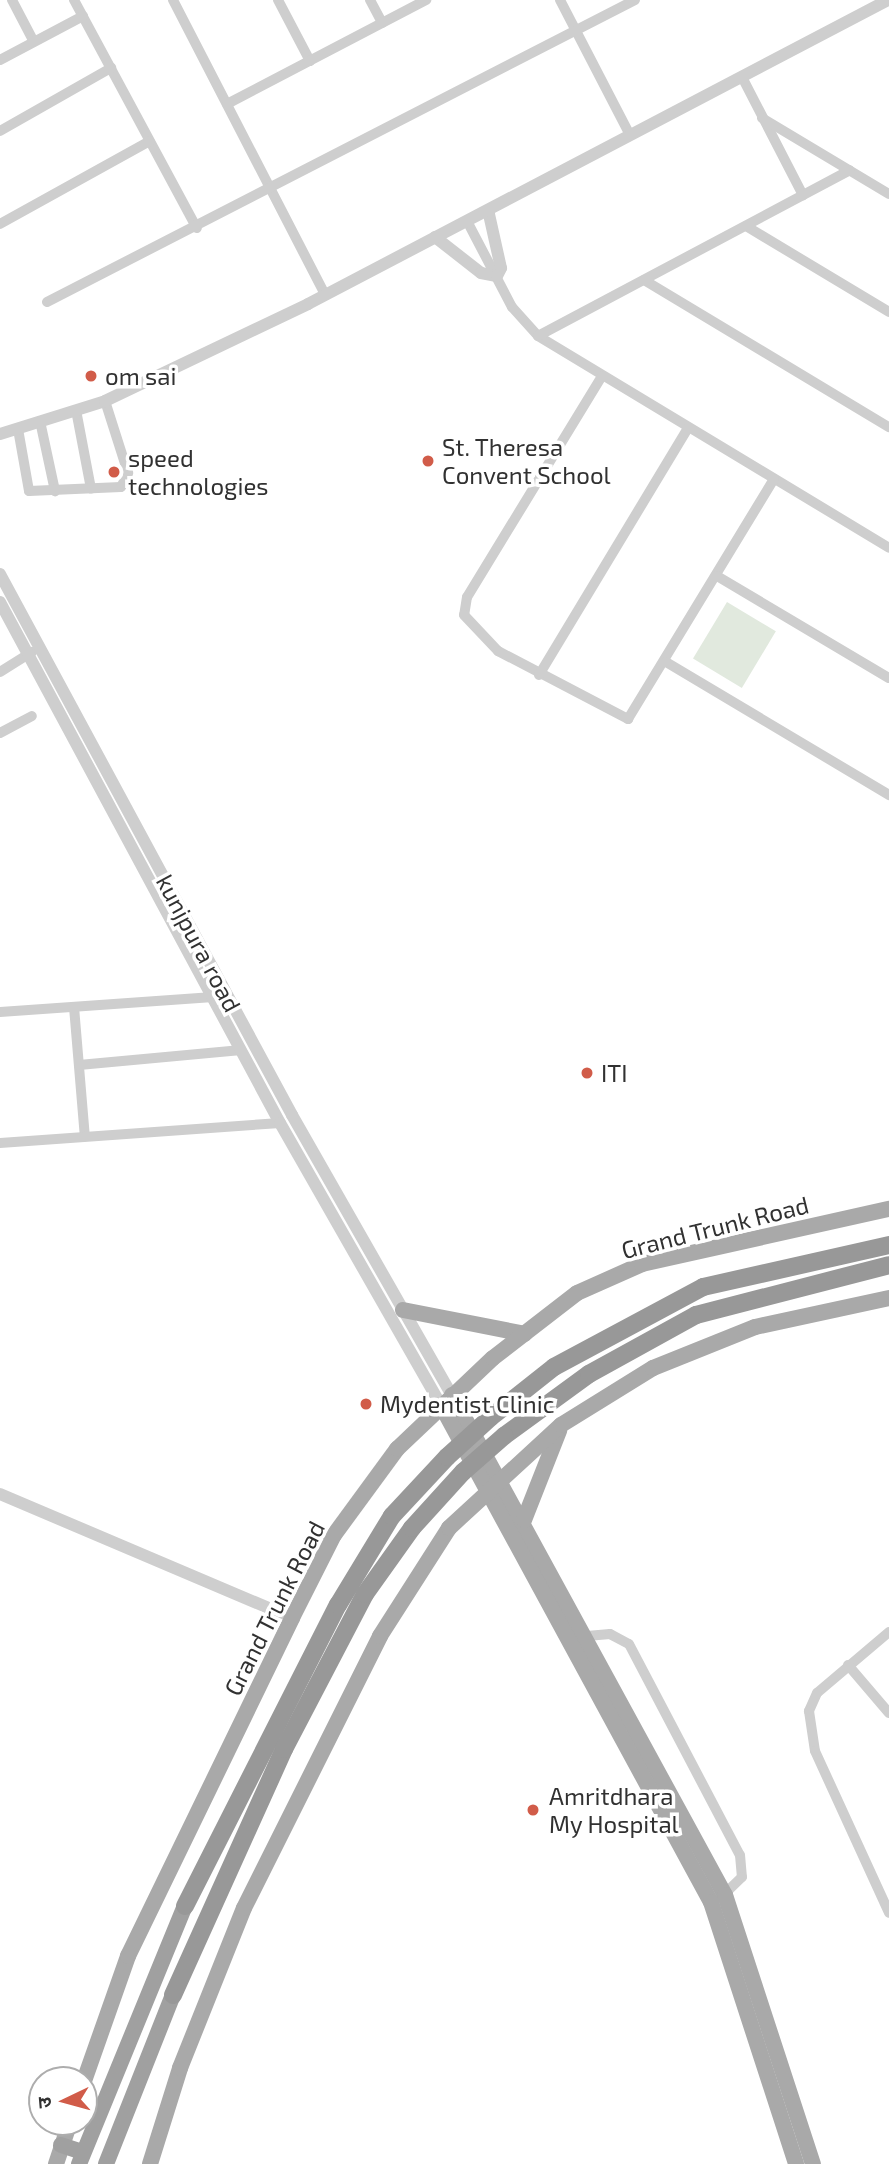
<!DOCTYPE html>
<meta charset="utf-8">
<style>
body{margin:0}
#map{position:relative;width:889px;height:2164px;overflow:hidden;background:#fff;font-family:"Exo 2","Noto Sans Devanagari",sans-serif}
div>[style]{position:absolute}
.green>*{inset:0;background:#e1e9de;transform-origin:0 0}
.minor>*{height:10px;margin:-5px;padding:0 5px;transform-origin:5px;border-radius:5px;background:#cecece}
.tertiary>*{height:12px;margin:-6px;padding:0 6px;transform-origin:6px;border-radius:6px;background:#cecece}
.primary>*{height:16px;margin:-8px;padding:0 8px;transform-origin:8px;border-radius:8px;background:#a9a9a9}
.trunk>*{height:16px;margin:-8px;padding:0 8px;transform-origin:8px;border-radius:8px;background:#a0a0a0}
.motorway>*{height:18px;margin:-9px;padding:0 9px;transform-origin:9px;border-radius:9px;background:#989898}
.motorway-bridge>*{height:18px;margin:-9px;padding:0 9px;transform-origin:9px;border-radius:9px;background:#989898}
.dots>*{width:19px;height:19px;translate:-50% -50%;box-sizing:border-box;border:4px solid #fff;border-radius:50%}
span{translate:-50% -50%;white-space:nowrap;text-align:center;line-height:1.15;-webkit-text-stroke:7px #fff;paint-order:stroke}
.poi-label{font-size:24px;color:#313131}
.left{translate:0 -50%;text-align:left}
.street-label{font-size:24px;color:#313131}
.north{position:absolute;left:28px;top:2066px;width:70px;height:70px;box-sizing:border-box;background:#fff;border:2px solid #adadad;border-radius:50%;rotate:265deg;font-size:19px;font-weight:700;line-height:28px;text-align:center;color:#313131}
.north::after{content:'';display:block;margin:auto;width:24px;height:32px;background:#d15c49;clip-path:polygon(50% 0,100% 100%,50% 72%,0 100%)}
</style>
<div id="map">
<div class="green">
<i style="left:727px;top:602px;width:57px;height:66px;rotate:31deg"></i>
</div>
<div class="minor">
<i style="left:12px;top:0;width:47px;rotate:62.4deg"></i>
<i style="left:74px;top:0;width:259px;rotate:61.7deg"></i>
<i style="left:173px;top:0;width:332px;rotate:62.7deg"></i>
<i style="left:278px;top:0;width:69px;rotate:62.3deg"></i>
<i style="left:370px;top:0;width:26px;rotate:62deg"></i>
<i style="left:560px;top:0;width:152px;rotate:62.6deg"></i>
<i style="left:0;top:60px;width:94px;rotate:-27.9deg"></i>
<i style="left:742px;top:77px;width:133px;rotate:62.7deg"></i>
<i style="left:227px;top:104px;width:225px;rotate:-27.6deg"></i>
<i style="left:762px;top:118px;width:148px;rotate:30.9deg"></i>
<i style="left:0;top:131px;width:128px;rotate:-29.6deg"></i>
<i style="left:467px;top:221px;width:97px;rotate:62.4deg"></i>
<i style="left:512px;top:307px;width:39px;rotate:48deg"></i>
<i style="left:538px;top:336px;width:410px;rotate:31.1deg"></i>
<i style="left:0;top:224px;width:171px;rotate:-29deg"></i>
<i style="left:746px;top:226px;width:167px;rotate:31deg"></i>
<i style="left:644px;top:280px;width:286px;rotate:31deg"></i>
<i style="left:47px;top:302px;width:661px;rotate:-27.19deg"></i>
<i style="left:538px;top:336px;width:353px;rotate:-28deg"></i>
<i style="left:602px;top:376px;width:259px;rotate:121.4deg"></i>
<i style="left:467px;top:597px;width:18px;rotate:99deg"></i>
<i style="left:464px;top:615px;width:50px;rotate:46.6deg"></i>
<i style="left:498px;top:651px;width:147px;rotate:27.6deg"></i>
<i style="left:628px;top:719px;width:281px;rotate:-58.7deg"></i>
<i style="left:76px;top:410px;width:80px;rotate:79.2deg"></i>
<i style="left:40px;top:421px;width:72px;rotate:77.9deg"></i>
<i style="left:18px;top:429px;width:63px;rotate:79.9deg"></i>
<i style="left:29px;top:491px;width:92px;rotate:-2.5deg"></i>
<i style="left:121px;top:487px;width:16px;rotate:-63deg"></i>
<i style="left:128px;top:473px;width:76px;rotate:-107.7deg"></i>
<i style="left:717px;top:576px;width:200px;rotate:30.7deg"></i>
<i style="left:666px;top:662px;width:260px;rotate:30.8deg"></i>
<i style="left:0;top:672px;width:38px;rotate:-32deg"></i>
<i style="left:539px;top:675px;width:288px;rotate:-58.9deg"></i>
<i style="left:0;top:733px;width:36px;rotate:-28deg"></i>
<i style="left:74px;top:1007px;width:130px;rotate:85.2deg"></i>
<i style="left:0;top:1012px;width:228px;rotate:-4deg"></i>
<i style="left:79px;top:1065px;width:163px;rotate:-5.3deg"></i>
<i style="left:0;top:1143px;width:281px;rotate:-4.1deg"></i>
<i style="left:889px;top:1632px;width:94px;rotate:139.7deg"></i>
<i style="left:817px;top:1693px;width:20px;rotate:114deg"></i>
<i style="left:809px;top:1711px;width:40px;rotate:81.5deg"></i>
<i style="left:815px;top:1751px;width:178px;rotate:65.4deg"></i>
<i style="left:587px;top:1636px;width:23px;rotate:-5deg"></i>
<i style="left:610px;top:1634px;width:21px;rotate:28deg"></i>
<i style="left:629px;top:1644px;width:238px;rotate:62.3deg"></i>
<i style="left:740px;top:1855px;width:22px;rotate:85deg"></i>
<i style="left:742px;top:1877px;width:29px;rotate:136deg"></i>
<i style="left:848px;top:1665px;width:63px;rotate:49.5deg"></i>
</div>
<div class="tertiary">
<i style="left:435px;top:237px;width:58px;rotate:38deg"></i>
<i style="left:481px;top:273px;width:16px;rotate:11deg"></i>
<i style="left:497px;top:276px;width:9px;rotate:-63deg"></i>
<i style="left:501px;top:268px;width:59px;rotate:-102.6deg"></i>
<i style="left:0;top:434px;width:110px;rotate:-17.4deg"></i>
<i style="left:105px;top:401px;width:225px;rotate:-25.5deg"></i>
<i style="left:308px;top:304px;width:655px;rotate:-27.66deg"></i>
<i style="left:0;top:574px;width:615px;rotate:61.64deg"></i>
<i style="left:292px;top:1115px;width:322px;rotate:60.3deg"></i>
<i style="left:0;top:602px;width:591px;rotate:61.75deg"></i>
<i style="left:280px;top:1123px;width:325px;rotate:60.3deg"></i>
<i style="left:0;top:1494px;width:317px;rotate:23deg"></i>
</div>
<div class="primary">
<i style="left:403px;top:1310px;width:124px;rotate:11.1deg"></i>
<i style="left:452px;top:1395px;width:570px;rotate:61.37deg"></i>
<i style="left:725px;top:1895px;width:283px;rotate:71.9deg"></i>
<i style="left:441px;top:1405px;width:566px;rotate:61.49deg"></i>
<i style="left:711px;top:1902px;width:275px;rotate:72deg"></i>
<i style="left:524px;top:1520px;width:96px;rotate:-68.5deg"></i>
<i style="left:84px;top:2081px;width:133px;rotate:-70.6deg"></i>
<i style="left:128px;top:1956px;width:376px;rotate:-64.1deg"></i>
<i style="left:292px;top:1618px;width:93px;rotate:-63.2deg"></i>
<i style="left:334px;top:1535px;width:107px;rotate:-53.8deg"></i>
<i style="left:397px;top:1449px;width:132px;rotate:-43.5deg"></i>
<i style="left:493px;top:1358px;width:106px;rotate:-37.7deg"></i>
<i style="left:577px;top:1293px;width:71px;rotate:-24deg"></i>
<i style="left:642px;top:1264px;width:253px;rotate:-12.6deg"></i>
<i style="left:56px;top:2164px;width:44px;rotate:-71.6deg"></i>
<i style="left:150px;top:2164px;width:101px;rotate:-72.6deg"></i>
<i style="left:180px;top:2068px;width:172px;rotate:-68.2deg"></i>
<i style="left:244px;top:1908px;width:304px;rotate:-63.4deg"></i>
<i style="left:380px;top:1636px;width:128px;rotate:-57.4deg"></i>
<i style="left:449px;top:1528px;width:152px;rotate:-42.6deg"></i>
<i style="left:561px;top:1425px;width:108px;rotate:-31.8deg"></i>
<i style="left:653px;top:1368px;width:110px;rotate:-21.9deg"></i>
<i style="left:755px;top:1327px;width:137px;rotate:-12.2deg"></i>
</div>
<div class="trunk">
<i style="left:61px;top:2145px;width:22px;rotate:18deg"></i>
<i style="left:79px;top:2164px;width:279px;rotate:-67.7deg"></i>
<i style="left:106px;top:2164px;width:182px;rotate:-68.4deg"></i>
</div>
<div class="motorway">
<i style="left:491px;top:1417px;width:80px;rotate:-38.4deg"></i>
<i style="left:554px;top:1367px;width:169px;rotate:-28.2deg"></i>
<i style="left:703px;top:1287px;width:191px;rotate:-12.7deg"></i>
<i style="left:504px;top:1436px;width:105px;rotate:-36.1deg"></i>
<i style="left:589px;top:1374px;width:122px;rotate:-28.9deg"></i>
<i style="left:696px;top:1315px;width:199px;rotate:-14.5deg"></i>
<i style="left:185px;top:1906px;width:338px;rotate:-63.1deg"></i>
<i style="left:338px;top:1605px;width:104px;rotate:-58.8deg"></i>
<i style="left:392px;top:1516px;width:81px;rotate:-47deg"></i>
<i style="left:173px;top:1995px;width:270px;rotate:-65.7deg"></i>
<i style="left:284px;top:1749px;width:175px;rotate:-62.4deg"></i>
<i style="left:365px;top:1594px;width:81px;rotate:-54.5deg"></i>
<i style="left:412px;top:1528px;width:76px;rotate:-47.7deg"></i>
</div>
<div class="motorway-bridge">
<i style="left:447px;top:1457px;width:59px;rotate:-42.3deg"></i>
<i style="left:463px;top:1472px;width:55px;rotate:-41.3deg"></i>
</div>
<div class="dots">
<i style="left:91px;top:376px;background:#d15c49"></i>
<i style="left:428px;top:461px;background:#d15c49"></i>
<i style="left:114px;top:472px;background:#d15c49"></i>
<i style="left:587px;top:1073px;background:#d15c49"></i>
<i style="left:366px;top:1404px;background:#d15c49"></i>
<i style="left:533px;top:1810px;background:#d15c49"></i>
</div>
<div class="poi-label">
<span class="left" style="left:105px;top:376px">om sai</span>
<span class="left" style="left:442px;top:461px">St. Theresa<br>Convent School</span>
<span class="left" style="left:128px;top:472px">speed<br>technologies</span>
<span class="left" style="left:601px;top:1073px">ITI</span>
<span class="left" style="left:380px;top:1404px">Mydentist Clinic</span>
<span class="left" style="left:549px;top:1810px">Amritdhara<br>My Hospital</span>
</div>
<div class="street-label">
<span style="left:199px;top:943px;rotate:62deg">kunjpura road</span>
<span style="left:715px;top:1227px;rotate:-14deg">Grand Trunk Road</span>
<span style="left:274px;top:1608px;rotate:-63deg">Grand Trunk Road</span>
</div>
<div class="north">उ</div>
</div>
